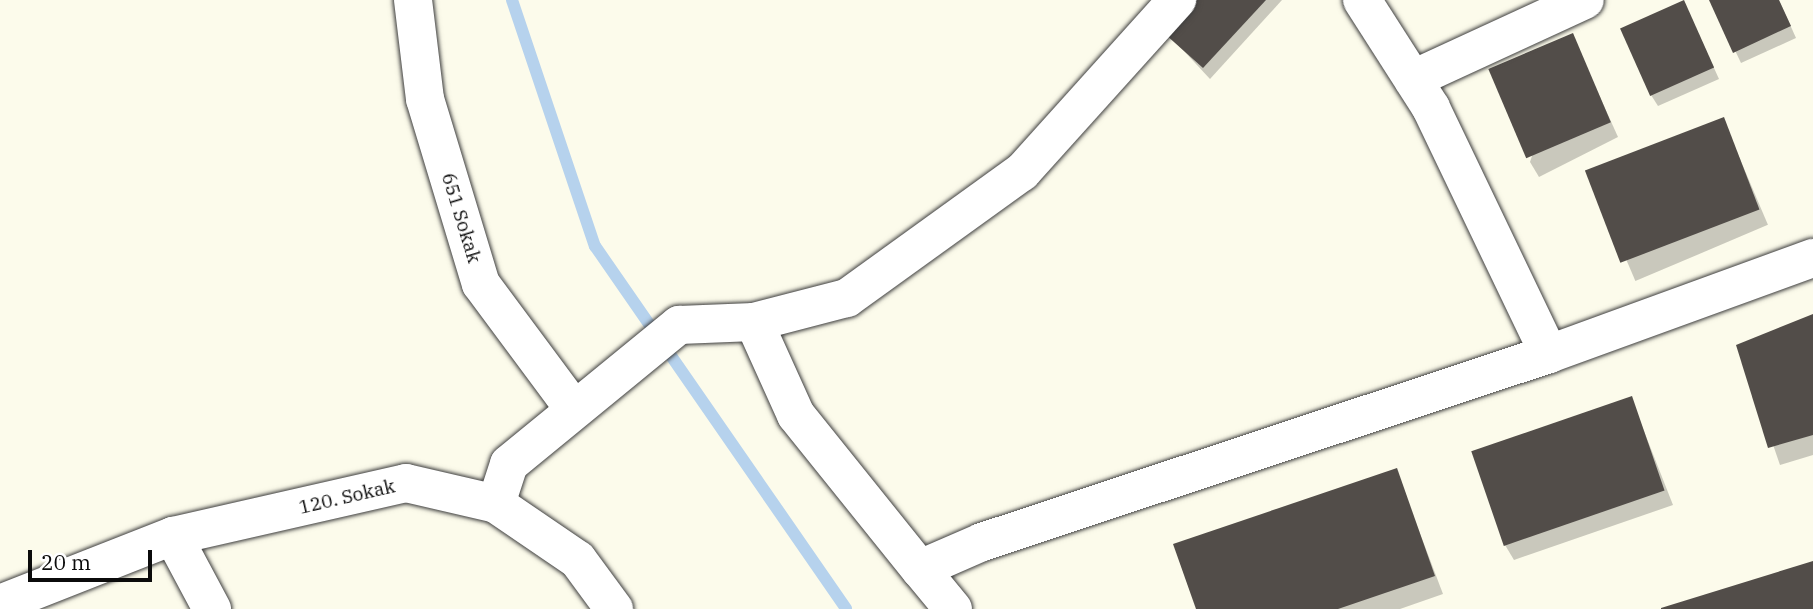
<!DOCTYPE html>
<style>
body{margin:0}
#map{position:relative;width:1813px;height:609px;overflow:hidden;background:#fcfbeb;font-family:"IBM Plex Serif",serif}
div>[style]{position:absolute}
.shadow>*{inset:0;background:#0003;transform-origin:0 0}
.stream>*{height:12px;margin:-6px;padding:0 6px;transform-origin:6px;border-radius:6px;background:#b6d2ed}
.building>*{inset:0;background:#524d49;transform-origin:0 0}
.roads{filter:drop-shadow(0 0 2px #3e3e3e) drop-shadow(0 0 2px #3e3e3e)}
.minor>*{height:38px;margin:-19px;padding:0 19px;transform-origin:19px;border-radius:19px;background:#fff}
span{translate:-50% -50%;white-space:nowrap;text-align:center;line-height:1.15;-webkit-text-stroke:7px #fff;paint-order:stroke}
.street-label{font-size:19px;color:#0b0b0b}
.scale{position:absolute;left:28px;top:550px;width:124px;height:32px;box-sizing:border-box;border:4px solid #0b0b0b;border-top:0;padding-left:9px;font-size:21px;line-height:24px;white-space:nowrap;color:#0b0b0b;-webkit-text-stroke:5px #fff;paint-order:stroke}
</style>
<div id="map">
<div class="shadow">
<i style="clip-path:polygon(1199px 0,1282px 0,1210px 79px,1168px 34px)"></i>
<i style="clip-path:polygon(1711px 0,1779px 0,1796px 38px,1741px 63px)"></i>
<i style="clip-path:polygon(1689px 13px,1719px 79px,1658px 106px,1651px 95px)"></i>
<i style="clip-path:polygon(1572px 35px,1618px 137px,1539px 177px,1530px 162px)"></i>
<i style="left:1723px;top:119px;width:115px;height:144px;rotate:67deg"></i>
<i style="clip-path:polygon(1813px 316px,1813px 455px,1780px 465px,1739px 346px)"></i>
<i style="clip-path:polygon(1631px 398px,1673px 505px,1514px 560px,1505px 545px)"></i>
<i style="clip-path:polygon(1396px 470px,1443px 594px,1400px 609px,1197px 609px)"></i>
</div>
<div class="stream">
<i style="left:512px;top:0;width:260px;rotate:71.4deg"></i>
<i style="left:595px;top:246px;width:441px;rotate:55.3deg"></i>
</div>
<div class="building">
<i style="clip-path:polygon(1197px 0,1266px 0,1203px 68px,1165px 34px)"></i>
<i style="left:1684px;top:0;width:74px;height:70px;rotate:66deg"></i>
<i style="clip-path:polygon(1709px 0,1779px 0,1791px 26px,1733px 53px)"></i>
<i style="left:1573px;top:33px;width:97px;height:92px;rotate:67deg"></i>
<i style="left:1724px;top:117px;width:99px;height:149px;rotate:69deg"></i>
<i style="clip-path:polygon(1813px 314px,1813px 435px,1768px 448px,1736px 345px)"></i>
<i style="left:1632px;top:396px;width:100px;height:170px;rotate:71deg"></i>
<i style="clip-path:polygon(1397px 468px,1435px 576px,1338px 609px,1196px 609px,1173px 544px)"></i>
<i style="clip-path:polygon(1813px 561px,1813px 609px,1661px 609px,1661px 608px)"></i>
</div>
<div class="roads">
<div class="minor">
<i style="left:413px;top:0;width:100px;rotate:83.1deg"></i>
<i style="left:425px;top:99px;width:193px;rotate:73.2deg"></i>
<i style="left:481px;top:284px;width:156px;rotate:53.4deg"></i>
<i style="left:1362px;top:0;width:128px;rotate:57.4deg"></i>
<i style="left:1431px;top:108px;width:273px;rotate:64.4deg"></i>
<i style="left:1413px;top:79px;width:189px;rotate:-24.7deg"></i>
<i style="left:754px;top:322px;width:102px;rotate:65.7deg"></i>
<i style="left:796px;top:415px;width:198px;rotate:51.2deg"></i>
<i style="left:496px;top:504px;width:42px;rotate:-72deg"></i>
<i style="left:509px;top:464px;width:220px;rotate:-39.3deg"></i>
<i style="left:679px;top:325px;width:75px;rotate:-2.3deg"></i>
<i style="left:754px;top:322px;width:96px;rotate:-14.5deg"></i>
<i style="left:847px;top:298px;width:216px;rotate:-35.8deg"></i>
<i style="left:1022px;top:172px;width:232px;rotate:-48deg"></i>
<i style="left:173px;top:536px;width:83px;rotate:61.9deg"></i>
<i style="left:0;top:604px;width:186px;rotate:-21.5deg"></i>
<i style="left:173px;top:536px;width:239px;rotate:-12.8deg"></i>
<i style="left:406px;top:483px;width:92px;rotate:13.1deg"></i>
<i style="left:496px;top:504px;width:99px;rotate:34.3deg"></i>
<i style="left:578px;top:560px;width:61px;rotate:53.7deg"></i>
<i style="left:953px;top:609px;width:52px;rotate:-129.5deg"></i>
<i style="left:920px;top:569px;width:68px;rotate:-23.5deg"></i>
<i style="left:982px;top:542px;width:597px;rotate:-18.34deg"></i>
<i style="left:1549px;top:354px;width:281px;rotate:-20deg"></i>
</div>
</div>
<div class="street-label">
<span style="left:461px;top:218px;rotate:73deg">651 Sokak</span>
<span style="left:347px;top:497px;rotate:-13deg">120. Sokak</span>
</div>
<div class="scale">20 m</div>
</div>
